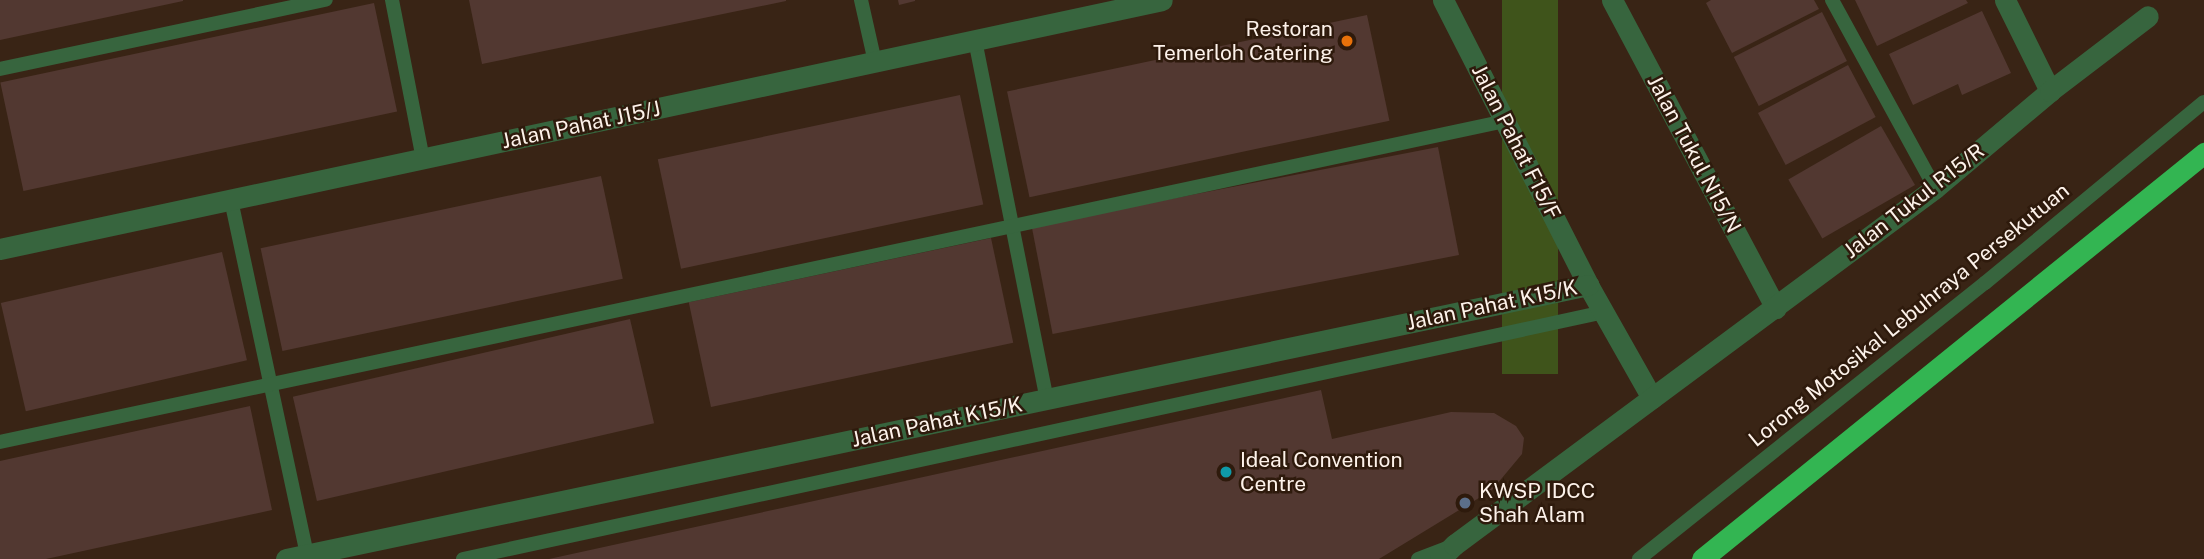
<!DOCTYPE html>
<style>
body{margin:0}
#map{position:relative;width:2204px;height:559px;overflow:hidden;background:#392415;font-family:"Public Sans",sans-serif}
div>[style]{position:absolute}
.green>*{inset:0;background:#3f541b;transform-origin:0 0}
.building>*{inset:0;background:#523831;transform-origin:0 0}
.lane>*{height:14px;margin:-7px;padding:0 7px;transform-origin:7px;border-radius:7px;background:#37653e}
.street>*{height:21px;margin:-10.5px;padding:0 10.5px;transform-origin:10.5px;border-radius:10.5px;background:#37653e}
.highway>*{height:21px;margin:-10.5px;padding:0 10.5px;transform-origin:10.5px;border-radius:10.5px;background:#33b552}
.dots>*{width:19px;height:19px;translate:-50% -50%;box-sizing:border-box;border:4px solid #2e1a0c;border-radius:50%}
span{translate:-50% -50%;white-space:nowrap;text-align:center;line-height:1.15;-webkit-text-stroke:5px #2e1a0c;paint-order:stroke}
.poi-label{font-size:21px;color:#fdf2ea}
.right{translate:-100% -50%;text-align:right}
.left{translate:0 -50%;text-align:left}
.street-label{font-size:21px;color:#fdf2ea}
</style>
<div id="map">
<div class="green">
<i style="left:1502px;top:0;width:56px;height:374px"></i>
</div>
<div class="building">
<i style="clip-path:polygon(0 0,183px 0,183px 1px,0 40px)"></i>
<i style="clip-path:polygon(469px 0,786px 0,786px 1px,482px 64px)"></i>
<i style="clip-path:polygon(898px 0,915px 0,915px 1px,899px 5px)"></i>
<i style="clip-path:polygon(1711px 0,1814px 0,1819px 9px,1732px 53px,1706px 3px)"></i>
<i style="clip-path:polygon(1855px 0,1966px 0,1968px 3px,1877px 46px)"></i>
<i style="left:374px;top:3px;width:111px;height:382px;rotate:78deg"></i>
<i style="clip-path:polygon(1982px 11px,2011px 73px,1962px 95px,1958px 84px,1913px 105px,1889px 54px)"></i>
<i style="left:1822px;top:12px;width:55px;height:99px;rotate:63deg"></i>
<i style="left:1367px;top:15px;width:108px;height:368px;rotate:78deg"></i>
<i style="left:1848px;top:65px;width:59px;height:102px;rotate:62deg"></i>
<i style="left:960px;top:95px;width:112px;height:309px;rotate:78deg"></i>
<i style="left:1881px;top:126px;width:68px;height:107px;rotate:60deg"></i>
<i style="left:1438px;top:147px;width:110px;height:414px;rotate:79deg"></i>
<i style="left:601px;top:176px;width:105px;height:348px;rotate:78deg"></i>
<i style="left:991px;top:238px;width:107px;height:309px;rotate:78deg"></i>
<i style="left:222px;top:252px;width:111px;height:227px;rotate:77deg"></i>
<i style="left:630px;top:319px;width:107px;height:346px;rotate:77deg"></i>
<i style="clip-path:polygon(1321px 390px,1332px 439px,1451px 412px,1494px 413px,1516px 426px,1524px 438px,1522px 454px,1492px 490px,1379px 559px,549px 559px)"></i>
<i style="clip-path:polygon(250px 406px,272px 510px,46px 559px,0 559px,0 461px)"></i>
</div>
<div class="lane">
<i style="left:392px;top:0;width:162px;rotate:79deg"></i>
<i style="left:861px;top:0;width:64px;rotate:77.3deg"></i>
<i style="left:1832px;top:0;width:214px;rotate:61.3deg"></i>
<i style="left:975px;top:40px;width:366px;rotate:78.7deg"></i>
<i style="left:0;top:69px;width:333px;rotate:-12deg"></i>
<i style="left:231px;top:200px;width:363px;rotate:77.9deg"></i>
<i style="left:0;top:442px;width:1539px;rotate:-12.04deg"></i>
<i style="left:463px;top:559px;width:1167px;rotate:-12.21deg"></i>
<i style="left:1418px;top:559px;width:33px;rotate:-21deg"></i>
<i style="left:1639px;top:559px;width:443px;rotate:-38.6deg"></i>
<i style="left:1985px;top:283px;width:284px;rotate:-39.6deg"></i>
</div>
<div class="street">
<i style="left:1443px;top:0;width:320px;rotate:63deg"></i>
<i style="left:1588px;top:285px;width:130px;rotate:60.5deg"></i>
<i style="left:1612px;top:0;width:349px;rotate:62deg"></i>
<i style="left:2005px;top:0;width:102px;rotate:63.7deg"></i>
<i style="left:0;top:249px;width:1188px;rotate:-12.09deg"></i>
<i style="left:286px;top:559px;width:1331px;rotate:-11.88deg"></i>
<i style="left:1440px;top:559px;width:20px;rotate:-45deg"></i>
<i style="left:1454px;top:545px;width:599px;rotate:-36.58deg"></i>
<i style="left:1935px;top:188px;width:150px;rotate:-40.1deg"></i>
<i style="left:2050px;top:91px;width:123px;rotate:-37.4deg"></i>
</div>
<div class="highway">
<i style="left:1702px;top:559px;width:646px;rotate:-38.96deg"></i>
</div>
<div class="dots">
<i style="left:1347px;top:41px;background:#e8710a"></i>
<i style="left:1226px;top:472px;background:#0f9aa8"></i>
<i style="left:1465px;top:503px;background:#5c6f8a"></i>
</div>
<div class="poi-label">
<span class="right" style="left:1333px;top:41px">Restoran<br>Temerloh Catering</span>
<span class="left" style="left:1240px;top:472px">Ideal Convention<br>Centre</span>
<span class="left" style="left:1479px;top:503px">KWSP IDCC<br>Shah Alam</span>
</div>
<div class="street-label">
<span style="left:581px;top:125px;rotate:-12deg">Jalan Pahat J15/J</span>
<span style="left:1516px;top:142px;rotate:63deg">Jalan Pahat F15/F</span>
<span style="left:1694px;top:154px;rotate:62deg">Jalan Tukul N15/N</span>
<span style="left:1914px;top:201px;rotate:-38deg">Jalan Tukul R15/R</span>
<span style="left:1492px;top:305px;rotate:-12deg">Jalan Pahat K15/K</span>
<span style="left:1909px;top:315px;rotate:-39deg">Lorong Motosikal Lebuhraya Persekutuan</span>
<span style="left:937px;top:422px;rotate:-12deg">Jalan Pahat K15/K</span>
</div>
</div>
